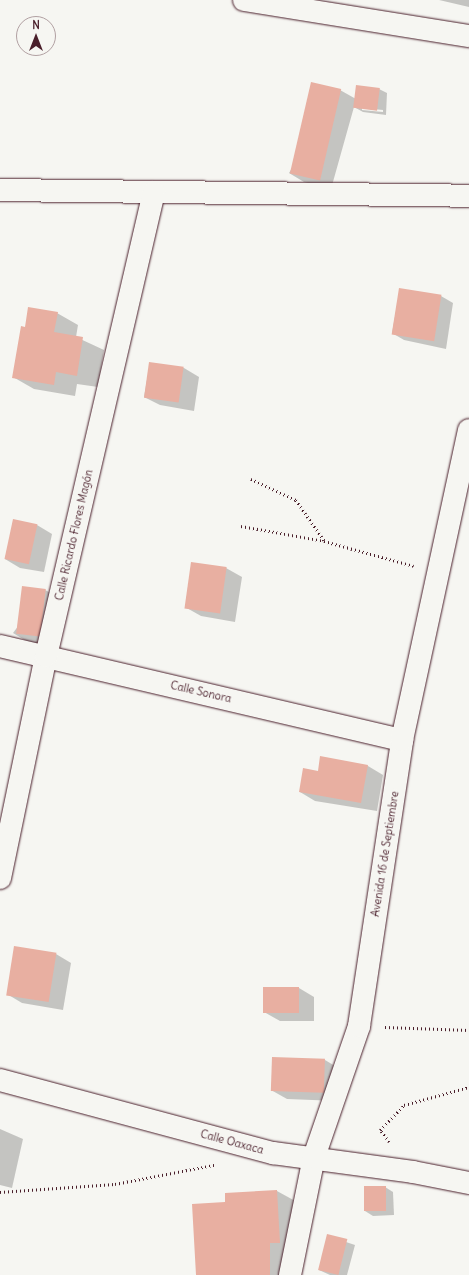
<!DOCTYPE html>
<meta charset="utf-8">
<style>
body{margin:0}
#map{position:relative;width:469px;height:1275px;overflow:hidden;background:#f6f6f2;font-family:Delius,sans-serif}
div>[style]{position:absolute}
.shadow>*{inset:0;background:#0003}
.building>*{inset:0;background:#e8afa1;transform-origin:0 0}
.path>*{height:2.5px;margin-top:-1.25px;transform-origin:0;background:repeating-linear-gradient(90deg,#4a1f2b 0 1px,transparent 0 4px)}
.roads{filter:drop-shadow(0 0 1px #4a1f2b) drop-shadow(0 0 1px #4a1f2b)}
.street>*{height:22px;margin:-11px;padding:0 11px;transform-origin:11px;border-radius:11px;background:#f6f6f2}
span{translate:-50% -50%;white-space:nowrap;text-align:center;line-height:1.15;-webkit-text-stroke:4px #f6f6f2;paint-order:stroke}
.street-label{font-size:11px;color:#4a1f2b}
.north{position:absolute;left:16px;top:16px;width:40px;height:40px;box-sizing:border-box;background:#f6f6f2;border:1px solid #b1a0a2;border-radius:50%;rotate:0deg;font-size:11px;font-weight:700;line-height:16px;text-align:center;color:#4a1f2b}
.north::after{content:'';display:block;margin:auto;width:14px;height:18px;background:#4a1f2b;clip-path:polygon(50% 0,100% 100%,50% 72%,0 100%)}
</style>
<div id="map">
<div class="shadow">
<i style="clip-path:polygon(439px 0,469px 0,469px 7px)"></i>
<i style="clip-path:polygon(evenodd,379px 89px,387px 93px,386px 115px,363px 112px,354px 107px,331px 189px,304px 182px,289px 173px,340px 90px,356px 99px,379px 89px,362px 108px,383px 110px,383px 112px,362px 110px,362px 108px)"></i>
<i style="clip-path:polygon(400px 289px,441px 296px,453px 303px,446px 349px,404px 340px,392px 333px)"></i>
<i style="clip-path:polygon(57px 313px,78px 325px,76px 337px,104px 350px,98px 387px,77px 384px,75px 396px,34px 389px,13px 377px,26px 328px)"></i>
<i style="clip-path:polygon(150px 363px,184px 368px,199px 377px,194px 411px,160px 405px,144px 397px)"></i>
<i style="clip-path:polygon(14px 520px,37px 525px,52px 534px,44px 572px,20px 568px,5px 559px)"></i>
<i style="clip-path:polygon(226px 568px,242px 577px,235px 622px,201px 616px,185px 607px)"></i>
<i style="clip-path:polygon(45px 590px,61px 598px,51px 647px,28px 642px,13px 633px)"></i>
<i style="clip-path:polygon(368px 766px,383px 775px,377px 811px,315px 801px,300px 792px,319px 772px)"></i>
<i style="clip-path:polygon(56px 954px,71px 963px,63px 1010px,22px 1003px,7px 994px)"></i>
<i style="clip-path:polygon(299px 988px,314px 997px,314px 1021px,280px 1021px,264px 1012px)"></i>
<i style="clip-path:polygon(325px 1060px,340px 1069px,338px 1101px,287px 1099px,271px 1090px)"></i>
<i style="clip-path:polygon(0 1129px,23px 1139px,12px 1188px,0 1185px)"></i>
<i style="clip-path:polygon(385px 1187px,393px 1192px,394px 1215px,373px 1216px,365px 1211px)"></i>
<i style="clip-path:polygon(277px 1191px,297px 1202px,289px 1275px,197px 1275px,227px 1203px)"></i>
<i style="clip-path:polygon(328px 1236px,355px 1245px,347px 1275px,330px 1275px,319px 1270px)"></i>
</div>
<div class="building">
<i style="left:311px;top:82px;width:31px;height:94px;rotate:13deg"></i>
<i style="left:356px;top:85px;width:24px;height:23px;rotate:7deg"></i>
<i style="left:399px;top:288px;width:43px;height:47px;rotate:9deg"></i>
<i style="clip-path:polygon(28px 307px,58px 312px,54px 332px,83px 337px,77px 376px,56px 372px,54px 385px,12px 378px,21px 326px,25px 327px)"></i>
<i style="left:149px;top:362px;width:35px;height:36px;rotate:8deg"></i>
<i style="left:13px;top:519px;width:25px;height:41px;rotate:12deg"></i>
<i style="left:191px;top:562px;width:36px;height:47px;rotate:8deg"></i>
<i style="left:22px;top:586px;width:24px;height:48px;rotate:7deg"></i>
<i style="clip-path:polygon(320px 756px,368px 765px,361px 803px,299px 792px,303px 768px,318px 771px)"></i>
<i style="left:14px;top:946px;width:43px;height:50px;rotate:9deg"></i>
<i style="left:263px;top:987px;width:36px;height:26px"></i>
<i style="left:272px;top:1057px;width:53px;height:34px;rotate:2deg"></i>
<i style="left:386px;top:1186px;width:25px;height:22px;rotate:90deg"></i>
<i style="clip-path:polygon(277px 1190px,280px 1243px,270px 1243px,270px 1275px,196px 1275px,192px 1204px,225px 1202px,225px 1193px)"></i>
<i style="left:327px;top:1234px;width:21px;height:37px;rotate:14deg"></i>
</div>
<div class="path">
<i style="left:251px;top:479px;width:50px;rotate:25deg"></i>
<i style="left:296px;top:500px;width:49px;rotate:55deg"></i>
<i style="left:241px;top:526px;width:84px;rotate:10.2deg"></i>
<i style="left:324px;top:541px;width:93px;rotate:15.5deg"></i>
<i style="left:385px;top:1027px;width:84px;rotate:2deg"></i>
<i style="left:389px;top:1142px;width:15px;rotate:-127deg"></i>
<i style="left:380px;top:1130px;width:35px;rotate:-46deg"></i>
<i style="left:404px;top:1105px;width:67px;rotate:-15.5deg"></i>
<i style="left:0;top:1192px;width:115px;rotate:-4deg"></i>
<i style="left:115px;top:1184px;width:101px;rotate:-10.9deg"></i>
</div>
<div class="roads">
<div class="street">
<i style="left:244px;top:0;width:228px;rotate:9.1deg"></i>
<i style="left:0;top:190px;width:469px;rotate:0.7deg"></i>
<i style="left:0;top:646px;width:413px;rotate:13.2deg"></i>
<i style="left:0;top:878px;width:227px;rotate:-78.3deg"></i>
<i style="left:46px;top:656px;width:476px;rotate:-76.9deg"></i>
<i style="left:0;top:1080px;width:283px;rotate:15deg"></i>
<i style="left:273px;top:1153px;width:141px;rotate:7.7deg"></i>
<i style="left:413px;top:1172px;width:57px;rotate:11.1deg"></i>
<i style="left:290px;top:1275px;width:120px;rotate:-78.5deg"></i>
<i style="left:314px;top:1157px;width:139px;rotate:-71deg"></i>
<i style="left:359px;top:1026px;width:289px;rotate:-81.4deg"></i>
<i style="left:402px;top:740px;width:317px;rotate:-77.8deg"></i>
</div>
</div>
<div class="street-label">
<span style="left:74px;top:535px;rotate:-77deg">Calle Ricardo Flores Magón</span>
<span style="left:201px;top:692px;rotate:13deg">Calle Sonora</span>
<span style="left:385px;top:854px;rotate:-81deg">Avenida 16 de Septiembre</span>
<span style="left:232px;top:1142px;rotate:15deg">Calle Oaxaca</span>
</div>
<div class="north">N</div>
</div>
